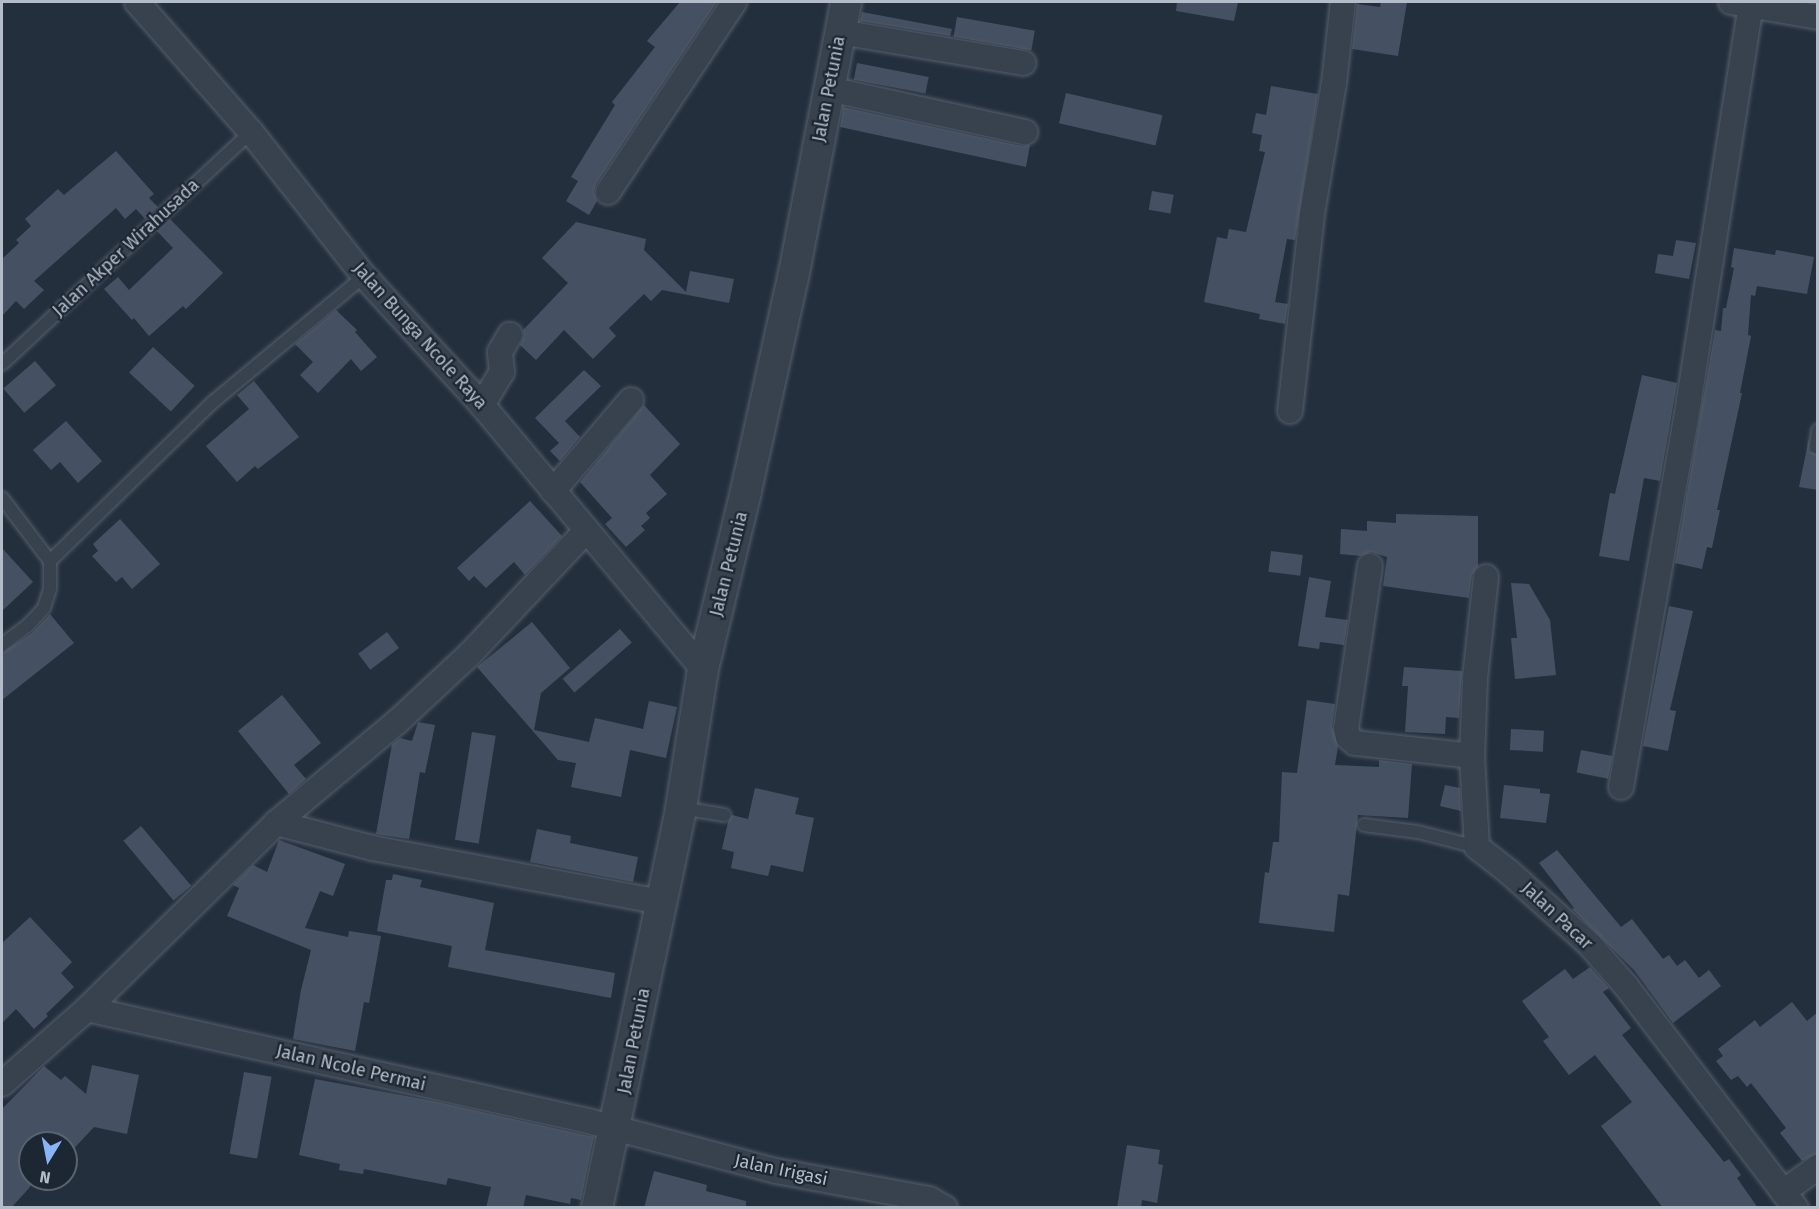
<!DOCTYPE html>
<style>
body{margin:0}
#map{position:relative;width:1819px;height:1209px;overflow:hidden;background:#242f3e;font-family:"Fira Sans",sans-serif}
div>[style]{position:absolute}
.building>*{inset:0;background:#455162;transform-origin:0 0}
.roads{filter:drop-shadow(0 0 2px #565f6c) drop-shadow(0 0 2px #565f6c)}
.service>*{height:12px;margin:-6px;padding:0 6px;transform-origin:6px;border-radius:6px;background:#38414e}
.minor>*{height:24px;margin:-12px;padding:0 12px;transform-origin:12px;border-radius:12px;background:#38414e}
.tertiary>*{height:30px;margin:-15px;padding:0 15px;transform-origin:15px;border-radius:15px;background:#38414e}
span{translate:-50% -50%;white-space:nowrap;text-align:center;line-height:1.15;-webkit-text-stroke:4.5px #1d2633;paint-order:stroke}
.street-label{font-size:18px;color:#b4bcc9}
.frame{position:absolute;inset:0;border:3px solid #b4bcc9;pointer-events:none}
.north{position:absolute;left:18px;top:1131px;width:60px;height:60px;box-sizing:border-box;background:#1d2633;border:2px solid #59626f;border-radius:50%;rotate:190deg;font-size:16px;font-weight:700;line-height:24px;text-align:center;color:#b4bcc9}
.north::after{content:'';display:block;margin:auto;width:21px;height:27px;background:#8ab4f8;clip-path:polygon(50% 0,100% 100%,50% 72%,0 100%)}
</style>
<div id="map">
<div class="building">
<i style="clip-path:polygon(680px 2px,717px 2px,596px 184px,594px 192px,597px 201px,589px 215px,566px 201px,578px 181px,571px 177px,615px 105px,612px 102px,655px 47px,647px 41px)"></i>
<i style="clip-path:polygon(1177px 2px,1238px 2px,1234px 21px,1176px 11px)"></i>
<i style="clip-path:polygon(1381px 2px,1407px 2px,1398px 56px,1352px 49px,1357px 4px,1380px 7px)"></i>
<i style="clip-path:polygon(862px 12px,952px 29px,950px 36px,860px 21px)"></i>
<i style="left:957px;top:17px;width:79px;height:20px;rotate:10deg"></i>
<i style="left:857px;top:63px;width:73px;height:17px;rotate:11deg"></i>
<i style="clip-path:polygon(1271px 86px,1318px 94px,1295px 240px,1287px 239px,1275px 302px,1288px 304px,1285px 324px,1259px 319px,1260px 314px,1204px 302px,1217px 237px,1227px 239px,1229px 229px,1246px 232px,1265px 152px,1259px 151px,1262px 135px,1252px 133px,1256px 113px,1266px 115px)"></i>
<i style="left:1066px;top:93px;width:99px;height:31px;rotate:13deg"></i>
<i style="clip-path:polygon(843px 107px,1022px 146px,1030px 145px,1026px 167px,840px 127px)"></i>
<i style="clip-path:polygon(116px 151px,154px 194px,149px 198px,158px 207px,145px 219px,136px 209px,125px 219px,116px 208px,34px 281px,44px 290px,24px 309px,16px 301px,2px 316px,2px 259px,19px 243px,16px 240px,31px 226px,25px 219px,58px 189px,64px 195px)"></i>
<i style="left:1152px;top:191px;width:22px;height:19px;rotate:10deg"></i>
<i style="clip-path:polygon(170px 219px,223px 273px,186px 309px,183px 306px,149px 336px,134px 318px,132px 320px,104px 289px,118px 277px,129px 290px,173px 248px,157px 231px)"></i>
<i style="clip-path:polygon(576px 222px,646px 239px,644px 250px,686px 292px,690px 271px,734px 279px,729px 303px,662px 290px,651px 301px,644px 294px,609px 328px,616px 336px,593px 359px,564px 330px,536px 360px,520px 345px,524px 336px,523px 330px,568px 283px,542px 258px)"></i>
<i style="clip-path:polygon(1676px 240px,1696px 243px,1689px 279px,1655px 273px,1658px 254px,1673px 256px)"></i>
<i style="clip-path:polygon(1734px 248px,1775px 255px,1776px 250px,1814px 257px,1807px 294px,1757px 286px,1755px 296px,1751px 295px,1748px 335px,1751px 336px,1740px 393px,1742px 393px,1717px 510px,1720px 510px,1712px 548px,1707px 547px,1702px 569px,1675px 563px,1715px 330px,1721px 331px,1723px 308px,1726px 308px,1734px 268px,1731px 267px)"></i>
<i style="clip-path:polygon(336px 310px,357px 330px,355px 332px,377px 357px,361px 371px,351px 359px,318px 393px,300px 375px,313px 362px,295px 344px)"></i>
<i style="left:153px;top:347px;width:57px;height:35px;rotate:43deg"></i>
<i style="left:35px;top:361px;width:32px;height:42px;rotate:49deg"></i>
<i style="clip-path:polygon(584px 370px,601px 386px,565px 421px,580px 437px,560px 461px,550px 451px,559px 443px,535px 418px)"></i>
<i style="clip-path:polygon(1642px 375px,1677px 383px,1660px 481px,1644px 478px,1629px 561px,1599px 556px,1610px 493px,1615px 494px)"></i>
<i style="clip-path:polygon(254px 381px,299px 437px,258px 469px,255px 466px,237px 482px,206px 446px,249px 409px,237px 395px)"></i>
<i style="clip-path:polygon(644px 405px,680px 444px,650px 475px,667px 494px,646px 513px,650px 518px,641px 526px,645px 530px,626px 547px,605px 524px,612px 518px,580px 482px)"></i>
<i style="clip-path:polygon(66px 421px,102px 461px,78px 483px,60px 462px,51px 470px,33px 450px)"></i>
<i style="clip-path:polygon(1809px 438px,1809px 451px,1818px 455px,1818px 490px,1799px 487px)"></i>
<i style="clip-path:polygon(530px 501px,562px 536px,525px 575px,514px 562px,486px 588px,474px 576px,469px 581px,457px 568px)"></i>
<i style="clip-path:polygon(1396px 514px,1478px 516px,1478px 566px,1472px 575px,1469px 598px,1383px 586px,1387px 557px,1371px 552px,1361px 556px,1340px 554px,1341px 529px,1367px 531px,1367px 521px,1396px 523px)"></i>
<i style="clip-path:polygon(120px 519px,160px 564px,132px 589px,122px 577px,116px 582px,92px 556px,98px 551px,93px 544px)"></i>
<i style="clip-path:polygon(2px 548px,33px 582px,2px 611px)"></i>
<i style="left:1271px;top:551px;width:32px;height:21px;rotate:7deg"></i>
<i style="clip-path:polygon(1309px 577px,1331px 581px,1325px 617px,1348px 620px,1344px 645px,1320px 642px,1319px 649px,1298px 646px)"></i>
<i style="clip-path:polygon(1511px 583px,1529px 584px,1550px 620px,1556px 675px,1515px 679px,1511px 638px,1517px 638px)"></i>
<i style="clip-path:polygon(1669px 606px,1693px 611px,1670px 710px,1676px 711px,1668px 751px,1643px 746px)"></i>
<i style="clip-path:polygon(50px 614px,74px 643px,2px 700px,2px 653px,32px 633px)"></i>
<i style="clip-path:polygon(532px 622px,570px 668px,541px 693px,534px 730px,589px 742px,595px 718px,643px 729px,649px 701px,677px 707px,666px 758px,630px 750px,621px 797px,571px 787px,576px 763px,558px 760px,477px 667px)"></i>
<i style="left:620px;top:629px;width:18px;height:76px;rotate:49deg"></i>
<i style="left:387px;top:632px;width:20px;height:36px;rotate:53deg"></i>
<i style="clip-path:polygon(1404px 667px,1462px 671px,1459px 718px,1446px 717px,1445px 734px,1405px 732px,1408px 686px,1402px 686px)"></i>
<i style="clip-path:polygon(282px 695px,321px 743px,294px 765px,306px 779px,289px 794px,238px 731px)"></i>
<i style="clip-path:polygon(1307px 700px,1335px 704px,1332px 726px,1338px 746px,1335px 765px,1379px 767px,1379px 760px,1412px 764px,1408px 818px,1358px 815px,1349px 896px,1338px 894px,1334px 932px,1259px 923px,1265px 872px,1269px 873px,1273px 842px,1279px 842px,1282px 772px,1297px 773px)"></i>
<i style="clip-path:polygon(418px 722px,435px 725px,425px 773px,420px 772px,409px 839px,376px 834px,392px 744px,400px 738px,412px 741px)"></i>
<i style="left:1511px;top:729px;width:33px;height:21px;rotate:3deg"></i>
<i style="left:472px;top:732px;width:24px;height:109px;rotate:9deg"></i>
<i style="left:1581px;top:750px;width:32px;height:23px;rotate:11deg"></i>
<i style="clip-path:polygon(1445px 785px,1460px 788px,1461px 811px,1440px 806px)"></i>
<i style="clip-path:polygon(1504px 785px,1540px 789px,1540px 793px,1550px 794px,1546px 823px,1500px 818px)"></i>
<i style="clip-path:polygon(755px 788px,799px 798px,795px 814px,814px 818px,803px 872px,771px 865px,768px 876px,731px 868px,734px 852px,722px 849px,728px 822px,732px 815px,748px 819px)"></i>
<i style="left:141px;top:826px;width:78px;height:23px;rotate:50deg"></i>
<i style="clip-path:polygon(537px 829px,571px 836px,570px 843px,638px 857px,633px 882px,530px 862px)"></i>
<i style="clip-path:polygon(279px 840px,345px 864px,333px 896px,320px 891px,305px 928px,348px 937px,349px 931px,381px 936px,369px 1003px,364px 1002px,355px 1051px,293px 1039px,301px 990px,311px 950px,227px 916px,239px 888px,233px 885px,253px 865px,267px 872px)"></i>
<i style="clip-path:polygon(1557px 850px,1621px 927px,1632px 919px,1663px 959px,1669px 955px,1677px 966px,1685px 960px,1699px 978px,1709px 970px,1721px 986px,1673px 1023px,1634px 970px,1572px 909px,1574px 908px,1539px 863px)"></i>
<i style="clip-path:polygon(393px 874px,422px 880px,420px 887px,494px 903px,485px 950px,615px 973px,611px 998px,448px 967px,452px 946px,377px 931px,386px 880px,392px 880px)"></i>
<i style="clip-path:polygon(30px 917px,72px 962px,61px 973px,74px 987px,46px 1014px,48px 1016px,34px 1029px,16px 1009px,2px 1023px,2px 943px)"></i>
<i style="clip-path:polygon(1590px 967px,1609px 988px,1603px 992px,1631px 1028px,1622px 1035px,1724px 1162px,1729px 1159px,1741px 1175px,1737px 1178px,1758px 1208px,1663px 1208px,1601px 1126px,1632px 1102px,1595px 1055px,1569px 1075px,1543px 1041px,1549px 1037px,1522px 1001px,1565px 969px,1573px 979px)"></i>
<i style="clip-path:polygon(1792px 1002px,1807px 1021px,1818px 1012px,1818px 1153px,1802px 1161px,1780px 1133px,1786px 1128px,1751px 1083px,1747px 1087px,1738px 1076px,1731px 1080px,1716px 1061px,1723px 1056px,1718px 1049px,1755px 1020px,1760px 1027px)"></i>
<i style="clip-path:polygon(92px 1065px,139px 1075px,127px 1134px,94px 1127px,66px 1157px,66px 1143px,30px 1143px,30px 1187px,11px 1208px,2px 1208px,2px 1109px,44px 1066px,61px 1080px,65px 1076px,86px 1094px)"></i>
<i style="left:244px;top:1072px;width:28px;height:83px;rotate:10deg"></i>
<i style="clip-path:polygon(315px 1079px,438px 1102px,594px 1137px,581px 1200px,571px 1198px,570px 1204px,526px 1195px,523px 1208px,486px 1208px,491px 1187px,448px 1178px,446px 1185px,364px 1169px,363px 1174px,339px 1170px,340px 1164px,299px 1155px)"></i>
<i style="clip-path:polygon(1127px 1145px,1160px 1150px,1158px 1164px,1163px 1165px,1157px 1203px,1142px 1200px,1141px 1208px,1117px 1208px)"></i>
<i style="clip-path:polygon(654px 1171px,707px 1185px,706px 1191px,746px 1201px,746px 1208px,644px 1208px)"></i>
</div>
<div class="roads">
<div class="service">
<i style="left:2px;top:364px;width:340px;rotate:-43deg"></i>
<i style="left:1816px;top:447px;width:17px;rotate:-83deg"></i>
<i style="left:2px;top:498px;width:79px;rotate:52.7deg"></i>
<i style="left:50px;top:561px;width:28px;rotate:90deg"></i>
<i style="left:50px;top:589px;width:20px;rotate:108deg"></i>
<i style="left:44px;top:608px;width:25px;rotate:133deg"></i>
<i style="left:27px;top:626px;width:31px;rotate:143deg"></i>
<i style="left:50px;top:561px;width:228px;rotate:-44.3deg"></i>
<i style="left:213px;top:402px;width:197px;rotate:-39.8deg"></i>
<i style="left:681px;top:808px;width:44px;rotate:9.2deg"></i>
<i style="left:1364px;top:825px;width:54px;rotate:7.4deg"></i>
<i style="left:1418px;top:832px;width:61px;rotate:14.3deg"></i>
</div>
<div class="minor">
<i style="left:137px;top:2px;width:173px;rotate:48.8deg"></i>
<i style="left:251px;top:132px;width:183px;rotate:51.9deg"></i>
<i style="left:364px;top:276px;width:175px;rotate:47.5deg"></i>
<i style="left:482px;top:405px;width:344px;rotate:50.1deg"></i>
<i style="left:1731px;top:2px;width:88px;rotate:9.8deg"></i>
<i style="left:840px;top:32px;width:186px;rotate:9.6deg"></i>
<i style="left:829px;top:89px;width:201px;rotate:12.4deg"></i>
<i style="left:608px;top:192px;width:228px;rotate:-56.4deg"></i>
<i style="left:482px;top:405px;width:39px;rotate:-59deg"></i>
<i style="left:502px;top:372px;width:20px;rotate:-96deg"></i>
<i style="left:500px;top:352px;width:20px;rotate:-60deg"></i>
<i style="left:1290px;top:411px;width:198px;rotate:-83.6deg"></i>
<i style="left:1312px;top:214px;width:133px;rotate:-80.5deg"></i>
<i style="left:1334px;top:83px;width:81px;rotate:-83.7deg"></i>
<i style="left:553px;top:491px;width:120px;rotate:-49.4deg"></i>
<i style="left:1370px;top:566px;width:164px;rotate:98.4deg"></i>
<i style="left:1346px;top:728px;width:9px;rotate:77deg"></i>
<i style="left:1348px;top:737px;width:9px;rotate:41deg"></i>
<i style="left:1355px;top:743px;width:118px;rotate:6.3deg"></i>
<i style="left:1486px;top:577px;width:103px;rotate:96.2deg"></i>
<i style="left:1475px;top:679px;width:77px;rotate:92.2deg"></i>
<i style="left:1472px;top:756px;width:91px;rotate:86.9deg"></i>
<i style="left:1477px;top:847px;width:41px;rotate:38deg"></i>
<i style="left:1509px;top:872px;width:109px;rotate:42deg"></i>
<i style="left:1590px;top:945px;width:55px;rotate:48.7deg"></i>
<i style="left:1626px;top:986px;width:280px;rotate:52.6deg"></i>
<i style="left:1621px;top:787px;width:393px;rotate:-80deg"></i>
<i style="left:1689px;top:400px;width:399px;rotate:-81.1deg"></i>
<i style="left:276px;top:823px;width:99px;rotate:14.6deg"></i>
<i style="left:372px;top:848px;width:294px;rotate:10.6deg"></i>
<i style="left:87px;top:1009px;width:513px;rotate:12.6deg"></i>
<i style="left:588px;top:1121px;width:195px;rotate:14.9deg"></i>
<i style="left:776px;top:1171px;width:156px;rotate:10.4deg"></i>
<i style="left:929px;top:1199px;width:18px;rotate:29deg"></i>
<i style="left:2px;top:1084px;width:113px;rotate:-41.4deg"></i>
<i style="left:87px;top:1009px;width:265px;rotate:-44.5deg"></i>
<i style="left:276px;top:823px;width:158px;rotate:-39.9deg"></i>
<i style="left:397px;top:722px;width:100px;rotate:-43deg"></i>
<i style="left:470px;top:654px;width:170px;rotate:-46.7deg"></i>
<i style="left:1783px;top:1192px;width:43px;rotate:-35.5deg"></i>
</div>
<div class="tertiary">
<i style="left:597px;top:1208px;width:409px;rotate:-78.1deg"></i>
<i style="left:681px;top:808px;width:141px;rotate:-81deg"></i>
<i style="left:703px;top:669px;width:183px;rotate:-76.4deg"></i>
<i style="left:746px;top:491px;width:223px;rotate:-77.6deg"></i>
<i style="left:794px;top:273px;width:276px;rotate:-79.1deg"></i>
</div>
</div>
<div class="street-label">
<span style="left:829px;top:89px;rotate:-79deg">Jalan Petunia</span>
<span style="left:126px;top:248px;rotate:-43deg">Jalan Akper Wirahusada</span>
<span style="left:420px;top:336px;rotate:48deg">Jalan Bunga Ncole Raya</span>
<span style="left:729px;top:564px;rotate:-76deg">Jalan Petunia</span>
<span style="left:1557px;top:916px;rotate:43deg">Jalan Pacar</span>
<span style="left:634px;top:1041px;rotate:-79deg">Jalan Petunia</span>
<span style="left:351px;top:1068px;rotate:13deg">Jalan Ncole Permai</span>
<span style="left:781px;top:1170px;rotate:12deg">Jalan Irigasi</span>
</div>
<div class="frame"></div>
<div class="north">N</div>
</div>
